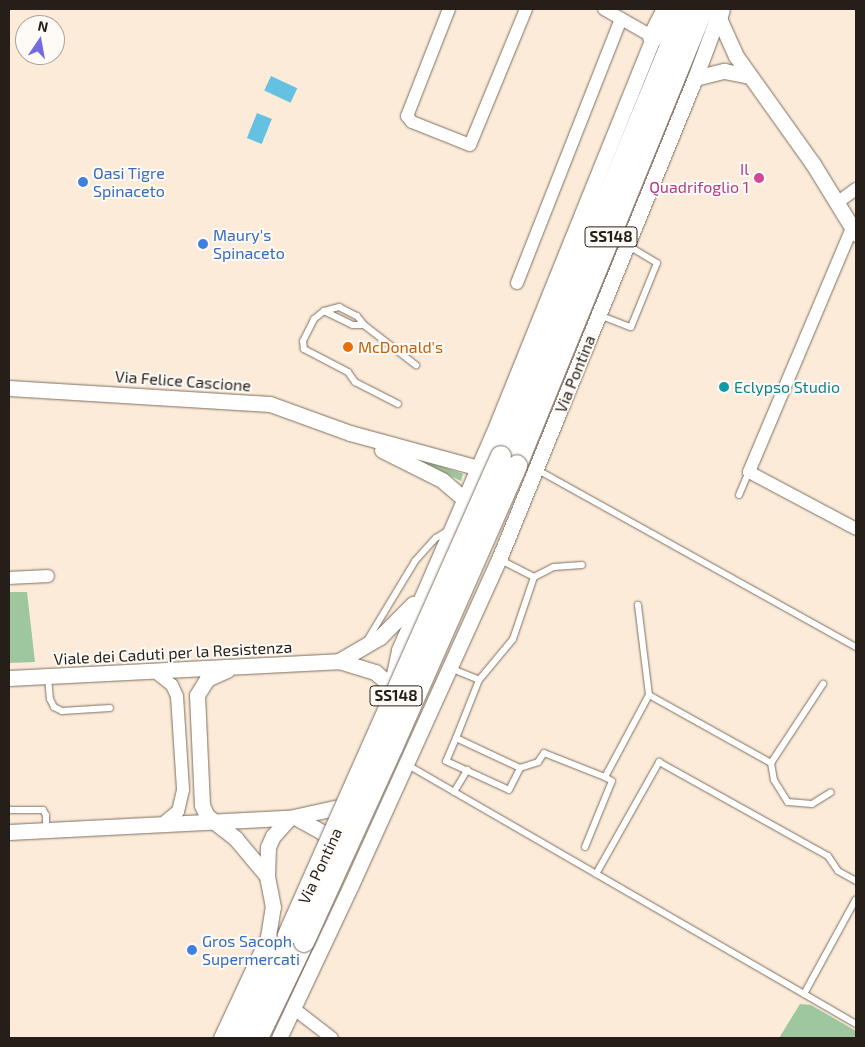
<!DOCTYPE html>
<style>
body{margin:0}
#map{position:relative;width:865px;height:1047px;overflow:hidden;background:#fcebd9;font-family:"Exo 2",sans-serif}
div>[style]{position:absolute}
.green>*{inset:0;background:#9ec79d}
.water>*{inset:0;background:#65c1e1;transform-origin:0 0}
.roads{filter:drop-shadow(0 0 1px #7e6f5f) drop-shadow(0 0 1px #7e6f5f)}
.service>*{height:6px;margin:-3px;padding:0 3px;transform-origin:3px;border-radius:3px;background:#fff}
.minor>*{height:12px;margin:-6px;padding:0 6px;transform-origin:6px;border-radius:6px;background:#fff}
.tertiary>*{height:15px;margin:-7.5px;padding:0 7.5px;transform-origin:7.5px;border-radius:7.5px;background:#fff}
.trunk>*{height:20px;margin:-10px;padding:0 10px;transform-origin:10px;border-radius:10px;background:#fff}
.bridges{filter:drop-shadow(0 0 1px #7e6f5f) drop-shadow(0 0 1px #7e6f5f)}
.trunk-bridge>*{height:20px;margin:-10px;padding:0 10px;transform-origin:10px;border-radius:10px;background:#fff}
.dots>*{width:14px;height:14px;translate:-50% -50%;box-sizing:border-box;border:2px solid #fefbf7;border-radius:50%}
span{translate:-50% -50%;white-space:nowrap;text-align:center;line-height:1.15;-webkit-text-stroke:4px #fefbf7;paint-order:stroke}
.shield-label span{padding:1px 4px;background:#fefbf7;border:1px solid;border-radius:4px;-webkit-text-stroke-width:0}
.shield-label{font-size:15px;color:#261f19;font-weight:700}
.hotel-label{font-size:16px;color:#b23c85}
.right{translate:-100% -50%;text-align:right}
.shop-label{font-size:16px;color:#366cbe}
.left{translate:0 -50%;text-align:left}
.food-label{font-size:16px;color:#c56008}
.street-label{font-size:16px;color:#261f19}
.culture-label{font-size:16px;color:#0d838f}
.frame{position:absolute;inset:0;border:10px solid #261f19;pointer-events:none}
.north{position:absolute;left:15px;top:15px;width:50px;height:50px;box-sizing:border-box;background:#fefbf7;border:1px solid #a8a39e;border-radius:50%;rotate:12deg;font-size:14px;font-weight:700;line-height:20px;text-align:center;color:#261f19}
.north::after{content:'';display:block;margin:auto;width:18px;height:22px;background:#756ae4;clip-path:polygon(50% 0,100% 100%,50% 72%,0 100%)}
</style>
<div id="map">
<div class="green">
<i style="clip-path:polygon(427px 461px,463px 474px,461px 481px,426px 464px)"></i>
<i style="clip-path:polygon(9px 592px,27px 592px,35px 662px,9px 663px)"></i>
<i style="clip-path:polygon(800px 1004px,811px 1005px,856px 1031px,856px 1038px,779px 1038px)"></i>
</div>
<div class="water">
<i style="left:271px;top:76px;width:29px;height:16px;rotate:25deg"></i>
<i style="left:257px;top:113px;width:16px;height:27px;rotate:22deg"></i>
</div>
<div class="roads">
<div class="service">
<i style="left:324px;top:311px;width:32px;rotate:26deg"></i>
<i style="left:353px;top:325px;width:11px"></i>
<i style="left:599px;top:315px;width:34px;rotate:21deg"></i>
<i style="left:631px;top:327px;width:69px;rotate:-67.9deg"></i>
<i style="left:657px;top:263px;width:35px;rotate:-149deg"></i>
<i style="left:398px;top:404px;width:48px;rotate:-152.9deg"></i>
<i style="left:355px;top:382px;width:12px;rotate:-125deg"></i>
<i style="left:348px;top:372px;width:50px;rotate:-152.4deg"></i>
<i style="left:304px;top:349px;width:8px;rotate:-97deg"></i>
<i style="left:303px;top:341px;width:25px;rotate:-63deg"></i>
<i style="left:314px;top:319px;width:13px;rotate:-39deg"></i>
<i style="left:324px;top:311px;width:16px;rotate:-15deg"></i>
<i style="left:339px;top:307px;width:20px;rotate:27deg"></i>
<i style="left:357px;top:316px;width:11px;rotate:52deg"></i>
<i style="left:364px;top:325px;width:66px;rotate:37.6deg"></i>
<i style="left:536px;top:469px;width:366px;rotate:29.1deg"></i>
<i style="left:739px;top:495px;width:25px;rotate:-67deg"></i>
<i style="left:534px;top:577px;width:22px;rotate:-27deg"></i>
<i style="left:554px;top:567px;width:28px;rotate:-4deg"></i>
<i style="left:368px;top:639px;width:91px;rotate:-58.9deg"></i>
<i style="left:415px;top:561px;width:31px;rotate:-48deg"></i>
<i style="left:436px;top:538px;width:13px;rotate:-32deg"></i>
<i style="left:450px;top:668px;width:31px;rotate:22deg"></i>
<i style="left:479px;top:680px;width:53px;rotate:-50.3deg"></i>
<i style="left:513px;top:639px;width:65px;rotate:-71.3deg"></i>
<i style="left:534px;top:577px;width:39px;rotate:-153deg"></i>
<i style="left:48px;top:677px;width:22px;rotate:85deg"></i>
<i style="left:50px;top:699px;width:9px;rotate:63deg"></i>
<i style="left:54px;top:707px;width:9px;rotate:27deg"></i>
<i style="left:62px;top:711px;width:48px;rotate:-3.6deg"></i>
<i style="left:479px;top:680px;width:62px;rotate:111.6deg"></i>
<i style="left:456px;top:738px;width:71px;rotate:25.1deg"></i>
<i style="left:520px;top:768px;width:19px;rotate:-18deg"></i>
<i style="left:538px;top:762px;width:11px;rotate:-56deg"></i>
<i style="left:544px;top:753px;width:66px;rotate:21.5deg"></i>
<i style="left:605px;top:777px;width:93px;rotate:-61.8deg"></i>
<i style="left:649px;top:695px;width:91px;rotate:-97deg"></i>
<i style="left:649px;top:695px;width:140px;rotate:29.1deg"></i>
<i style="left:771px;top:763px;width:95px;rotate:-56.6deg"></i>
<i style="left:456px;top:738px;width:25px;rotate:113deg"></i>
<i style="left:446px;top:761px;width:69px;rotate:24.7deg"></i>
<i style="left:509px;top:790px;width:25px;rotate:-63deg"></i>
<i style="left:771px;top:763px;width:17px;rotate:80deg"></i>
<i style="left:774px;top:780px;width:26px;rotate:58deg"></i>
<i style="left:788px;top:802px;width:24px;rotate:5deg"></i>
<i style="left:812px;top:804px;width:22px;rotate:-32deg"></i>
<i style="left:406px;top:764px;width:520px;rotate:30.02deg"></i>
<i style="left:454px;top:792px;width:26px;rotate:-59deg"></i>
<i style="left:9px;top:810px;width:34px"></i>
<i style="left:43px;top:810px;width:6px;rotate:59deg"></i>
<i style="left:46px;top:815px;width:15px;rotate:90deg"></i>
<i style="left:585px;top:847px;width:71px;rotate:-67.8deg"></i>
<i style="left:612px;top:781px;width:8px;rotate:-150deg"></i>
<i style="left:596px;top:874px;width:129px;rotate:-60.6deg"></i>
<i style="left:659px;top:762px;width:193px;rotate:29.1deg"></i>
<i style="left:828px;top:856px;width:18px;rotate:56deg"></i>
<i style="left:838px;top:871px;width:21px;rotate:29deg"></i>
<i style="left:804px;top:994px;width:108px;rotate:-61.3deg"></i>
</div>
<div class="minor">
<i style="left:449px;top:9px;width:115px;rotate:111.4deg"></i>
<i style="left:407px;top:116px;width:8px;rotate:50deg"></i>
<i style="left:412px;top:122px;width:62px;rotate:21.6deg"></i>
<i style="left:470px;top:145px;width:147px;rotate:-67.6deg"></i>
<i style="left:604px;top:9px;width:56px;rotate:29.7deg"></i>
<i style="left:838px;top:202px;width:22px;rotate:-36deg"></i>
<i style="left:852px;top:228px;width:265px;rotate:112.9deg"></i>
<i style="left:749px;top:472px;width:121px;rotate:28deg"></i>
<i style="left:517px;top:283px;width:284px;rotate:-68.5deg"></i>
<i style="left:9px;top:578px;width:39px;rotate:-3deg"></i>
<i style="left:154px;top:671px;width:23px;rotate:38deg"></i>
<i style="left:172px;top:685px;width:12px;rotate:66deg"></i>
<i style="left:177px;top:696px;width:94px;rotate:86.3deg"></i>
<i style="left:183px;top:790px;width:22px;rotate:103deg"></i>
<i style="left:178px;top:811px;width:22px;rotate:141deg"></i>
<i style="left:293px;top:1008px;width:49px;rotate:37.6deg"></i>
</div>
<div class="tertiary">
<i style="left:718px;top:16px;width:44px;rotate:65.8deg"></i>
<i style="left:736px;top:56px;width:133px;rotate:54.5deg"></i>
<i style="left:813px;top:164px;width:82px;rotate:58.4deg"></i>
<i style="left:695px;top:78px;width:30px;rotate:-14deg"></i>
<i style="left:724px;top:71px;width:26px;rotate:11deg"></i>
<i style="left:9px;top:388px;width:261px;rotate:3.5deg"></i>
<i style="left:270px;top:404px;width:85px;rotate:19.9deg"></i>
<i style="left:350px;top:433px;width:134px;rotate:15.2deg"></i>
<i style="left:382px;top:450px;width:67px;rotate:26.6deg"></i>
<i style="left:442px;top:480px;width:30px;rotate:41deg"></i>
<i style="left:339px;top:661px;width:38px;rotate:17deg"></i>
<i style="left:375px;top:672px;width:30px;rotate:41deg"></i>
<i style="left:227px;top:670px;width:22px;rotate:156deg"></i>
<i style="left:207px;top:679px;width:19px;rotate:122deg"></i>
<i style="left:197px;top:695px;width:110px;rotate:87.4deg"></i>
<i style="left:202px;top:805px;width:12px;rotate:66deg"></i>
<i style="left:207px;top:816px;width:37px;rotate:38deg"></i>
<i style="left:236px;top:839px;width:48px;rotate:50deg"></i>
<i style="left:9px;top:678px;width:330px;rotate:-2.9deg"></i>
<i style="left:339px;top:661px;width:48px;rotate:-30.3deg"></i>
<i style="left:380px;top:637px;width:47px;rotate:-45deg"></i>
<i style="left:397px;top:691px;width:17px;rotate:-100deg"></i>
<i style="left:394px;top:674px;width:25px;rotate:-78deg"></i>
<i style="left:399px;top:650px;width:236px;rotate:-66.5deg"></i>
<i style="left:493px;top:434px;width:428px;rotate:-68deg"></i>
<i style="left:295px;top:817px;width:31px;rotate:29deg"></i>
<i style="left:322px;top:832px;width:20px;rotate:41deg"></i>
<i style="left:9px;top:832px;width:280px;rotate:-2.9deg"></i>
<i style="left:289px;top:818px;width:66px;rotate:-12.3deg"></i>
<i style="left:221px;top:1038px;width:111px;rotate:-65deg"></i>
<i style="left:268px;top:937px;width:30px;rotate:-81deg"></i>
<i style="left:273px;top:907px;width:32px;rotate:-101deg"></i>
<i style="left:267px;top:876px;width:29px;rotate:-88deg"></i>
<i style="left:268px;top:847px;width:12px;rotate:-66deg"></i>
<i style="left:273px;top:836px;width:24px;rotate:-48deg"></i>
<i style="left:279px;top:1038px;width:169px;rotate:-64.8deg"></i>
<i style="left:351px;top:885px;width:358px;rotate:-65.6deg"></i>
<i style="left:499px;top:559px;width:519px;rotate:-67.83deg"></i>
<i style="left:695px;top:78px;width:66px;rotate:-69.6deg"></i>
</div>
<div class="trunk">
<i style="left:718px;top:16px;width:7px;rotate:-74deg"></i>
<i style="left:653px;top:37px;width:31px;rotate:-63deg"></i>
<i style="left:501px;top:456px;width:483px;rotate:-67.6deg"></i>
<i style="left:517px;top:465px;width:492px;rotate:-67.8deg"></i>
<i style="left:239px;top:1038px;width:114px;rotate:-64.6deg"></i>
<i style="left:258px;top:1038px;width:106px;rotate:-64.4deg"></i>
</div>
</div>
<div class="bridges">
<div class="trunk-bridge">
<i style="left:288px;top:935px;width:524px;rotate:-66.03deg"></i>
<i style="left:304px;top:942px;width:212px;rotate:-65.5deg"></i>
<i style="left:392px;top:749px;width:310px;rotate:-66.2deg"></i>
</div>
</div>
<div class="dots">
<i style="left:759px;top:178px;background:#d1479c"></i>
<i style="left:83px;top:182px;background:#3f7fe0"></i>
<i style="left:203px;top:244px;background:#3f7fe0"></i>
<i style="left:348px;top:347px;background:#e8710a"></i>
<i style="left:724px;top:387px;background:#0f9aa8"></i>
<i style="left:192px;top:950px;background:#3f7fe0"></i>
</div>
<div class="shield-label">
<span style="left:611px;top:237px">SS148</span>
<span style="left:396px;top:696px">SS148</span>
</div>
<div class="hotel-label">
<span class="right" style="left:749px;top:178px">Il<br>Quadrifoglio 1</span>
</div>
<div class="shop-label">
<span class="left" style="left:93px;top:182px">Oasi Tigre<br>Spinaceto</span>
<span class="left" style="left:213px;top:244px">Maury's<br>Spinaceto</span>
<span class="left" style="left:202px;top:950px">Gros Sacoph<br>Supermercati</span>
</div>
<div class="food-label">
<span class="left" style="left:358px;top:347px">McDonald's</span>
</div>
<div class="street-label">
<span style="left:575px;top:374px;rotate:-68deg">Via Pontina</span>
<span style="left:183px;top:381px;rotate:4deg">Via Felice Cascione</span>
<span style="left:173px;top:653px;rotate:-3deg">Viale dei Caduti per la Resistenza</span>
<span style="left:320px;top:866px;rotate:-65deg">Via Pontina</span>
</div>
<div class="culture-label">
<span class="left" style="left:734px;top:387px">Eclypso Studio</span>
</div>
<div class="frame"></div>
<div class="north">N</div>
</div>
